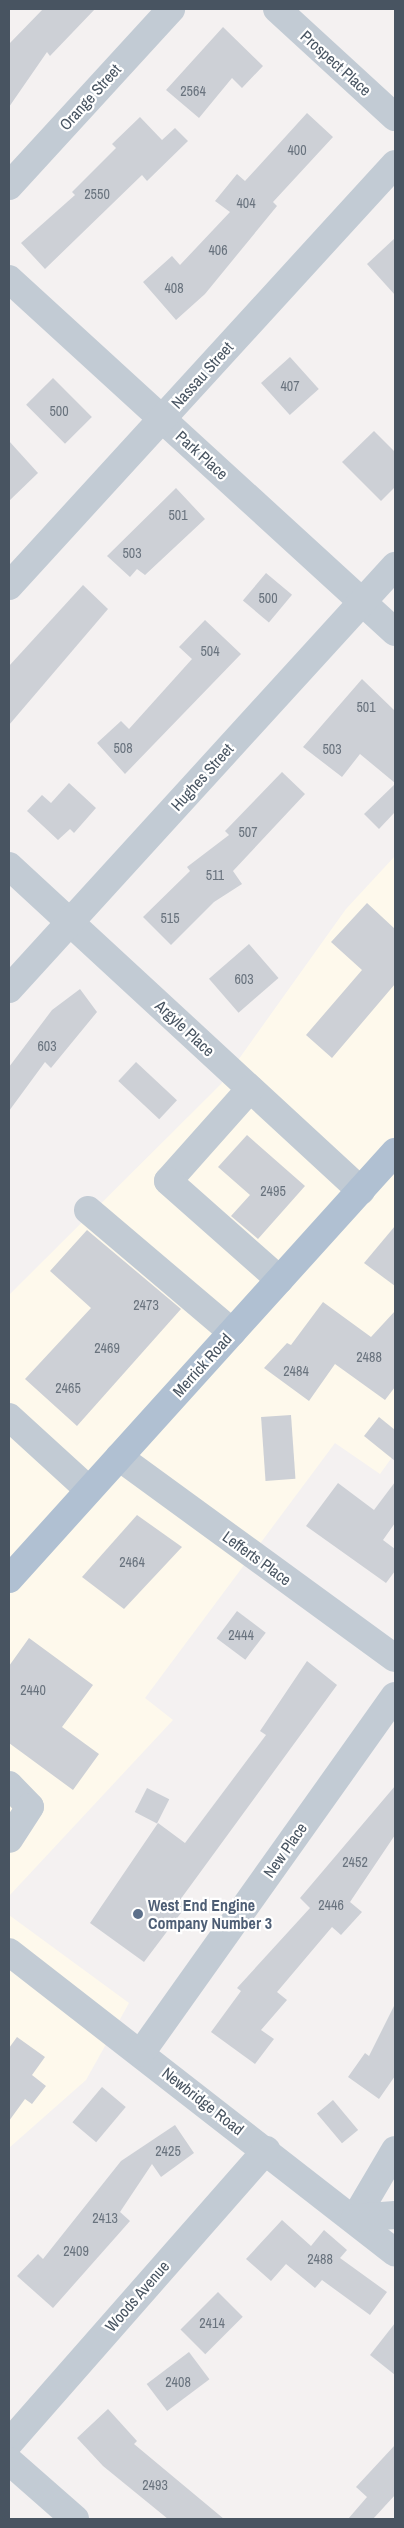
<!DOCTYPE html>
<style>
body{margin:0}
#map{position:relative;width:404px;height:2528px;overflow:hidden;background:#f4f1f1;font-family:"Archivo Narrow",sans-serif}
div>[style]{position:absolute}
.commercial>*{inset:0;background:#fef9ec}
.building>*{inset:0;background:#cdd0d6;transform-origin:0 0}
.minor>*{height:28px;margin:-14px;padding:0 14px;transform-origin:14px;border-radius:14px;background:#c2cbd4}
.major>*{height:28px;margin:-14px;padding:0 14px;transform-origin:14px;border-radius:14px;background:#b0c0d2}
.dots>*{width:14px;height:14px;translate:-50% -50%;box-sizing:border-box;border:2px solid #fff;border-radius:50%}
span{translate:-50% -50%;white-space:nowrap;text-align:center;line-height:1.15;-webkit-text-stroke:4.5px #fff;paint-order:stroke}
.number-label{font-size:14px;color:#69737e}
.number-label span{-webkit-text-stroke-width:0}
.street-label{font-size:16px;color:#485461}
.service-label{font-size:16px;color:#4e5e75;font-weight:700}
.left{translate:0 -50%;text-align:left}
.frame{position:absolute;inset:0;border:10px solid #485461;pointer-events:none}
</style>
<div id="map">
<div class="commercial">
<i style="clip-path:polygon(395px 856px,395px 1453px,380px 1474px,335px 1443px,145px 1698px,173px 1720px,9px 1896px,9px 1295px,221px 1084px,346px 909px)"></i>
<i style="clip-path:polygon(9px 1915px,129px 2003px,86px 2080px,9px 2148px)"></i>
</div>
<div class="building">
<i style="clip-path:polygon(43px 9px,95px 9px,50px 56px,47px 52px,9px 107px,9px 44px)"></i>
<i style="clip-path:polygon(223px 27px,263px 66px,242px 88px,232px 78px,199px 118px,166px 90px)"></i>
<i style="clip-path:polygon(307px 113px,333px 137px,273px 202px,277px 206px,205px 294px,176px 320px,143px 282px,172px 256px,180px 265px,230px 212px,215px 201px,237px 174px,245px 181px)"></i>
<i style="clip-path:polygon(140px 117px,162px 140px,175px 128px,188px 141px,147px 181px,142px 175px,45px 269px,21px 243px,75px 195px,72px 192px,116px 148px,112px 144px)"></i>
<i style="clip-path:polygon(395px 238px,395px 295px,367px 264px)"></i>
<i style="left:290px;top:357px;width:43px;height:39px;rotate:48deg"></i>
<i style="left:53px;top:378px;width:55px;height:38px;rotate:45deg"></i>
<i style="clip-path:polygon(374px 431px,395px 452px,395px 487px,381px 501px,342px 462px)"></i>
<i style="clip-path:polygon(9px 441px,38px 473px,9px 501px)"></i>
<i style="clip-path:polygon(176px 488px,205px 519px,145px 575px,137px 569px,130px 577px,107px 556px)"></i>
<i style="left:266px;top:573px;width:34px;height:36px;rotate:40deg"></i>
<i style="clip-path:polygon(83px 585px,108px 609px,9px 725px,9px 666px)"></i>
<i style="clip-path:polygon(205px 620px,241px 654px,125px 774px,97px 743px,121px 721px,129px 729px,192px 659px,179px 647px)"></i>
<i style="clip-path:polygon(362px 679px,395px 711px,395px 783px,360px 754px,342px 777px,303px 747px)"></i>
<i style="clip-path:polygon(282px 772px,305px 794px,233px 871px,242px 884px,214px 902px,171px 945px,143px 917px,190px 871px,187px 867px,229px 835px,225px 831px)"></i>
<i style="clip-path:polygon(69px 783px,96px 808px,74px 833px,70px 829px,58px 840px,27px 811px,42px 795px,51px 803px)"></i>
<i style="clip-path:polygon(395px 784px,395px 812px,379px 829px,364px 814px)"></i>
<i style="clip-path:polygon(367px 903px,395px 929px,395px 984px,332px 1058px,306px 1035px,362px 970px,331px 942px)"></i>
<i style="left:249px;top:944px;width:45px;height:53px;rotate:49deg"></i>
<i style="clip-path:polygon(80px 989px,97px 1012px,51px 1068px,45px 1062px,9px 1111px,9px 1067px,52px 1010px)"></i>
<i style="left:136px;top:1062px;width:56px;height:26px;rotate:43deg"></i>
<i style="clip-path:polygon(247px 1135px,305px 1186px,258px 1239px,231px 1216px,250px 1195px,218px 1167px)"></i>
<i style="clip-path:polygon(395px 1226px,395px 1286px,364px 1263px)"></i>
<i style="clip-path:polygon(87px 1230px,181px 1309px,77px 1426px,25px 1379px,91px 1308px,50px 1271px)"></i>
<i style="clip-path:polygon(323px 1302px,371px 1337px,395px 1311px,395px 1387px,385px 1400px,335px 1364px,309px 1401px,264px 1368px,287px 1343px,291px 1345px)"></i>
<i style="left:291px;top:1415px;width:64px;height:30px;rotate:86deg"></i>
<i style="clip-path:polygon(379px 1417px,395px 1430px,395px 1461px,364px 1436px)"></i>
<i style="clip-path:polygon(395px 1482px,395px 1523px,383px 1540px,395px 1549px,395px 1571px,386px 1583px,306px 1526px,338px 1483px,374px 1510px)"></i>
<i style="clip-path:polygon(137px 1515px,182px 1547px,124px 1609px,82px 1577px)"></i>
<i style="left:237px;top:1611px;width:36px;height:34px;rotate:37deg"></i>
<i style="clip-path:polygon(29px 1638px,93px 1685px,62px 1727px,99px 1754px,73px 1790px,9px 1743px,9px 1666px)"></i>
<i style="clip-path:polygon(307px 1661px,337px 1685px,180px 1900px,187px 1905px,144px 1962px,90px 1923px,158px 1823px,185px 1843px,266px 1735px,260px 1731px)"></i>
<i style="clip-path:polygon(395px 1786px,395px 1835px,350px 1902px,362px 1912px,341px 1935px,332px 1927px,277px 1992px,287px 2000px,261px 2030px,274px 2039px,255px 2064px,211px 2032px,241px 1991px,237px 1988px,310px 1908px,300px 1898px)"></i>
<i style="left:147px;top:1788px;width:25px;height:27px;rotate:27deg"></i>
<i style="clip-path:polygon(395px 2004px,395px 2076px,379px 2099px,348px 2077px,365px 2053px,369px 2056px)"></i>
<i style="clip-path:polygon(17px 2037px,45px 2057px,32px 2075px,46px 2086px,32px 2104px,25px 2099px,9px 2121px,9px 2048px)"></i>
<i style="left:102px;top:2087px;width:31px;height:46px;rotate:40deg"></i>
<i style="left:333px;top:2100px;width:39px;height:21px;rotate:50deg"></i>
<i style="clip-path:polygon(175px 2125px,194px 2153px,161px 2177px,152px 2164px,120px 2212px,130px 2221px,53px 2308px,17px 2276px,38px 2254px,43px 2259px,121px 2161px)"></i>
<i style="clip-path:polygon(282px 2220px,311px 2246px,324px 2230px,347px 2250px,340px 2258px,387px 2292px,370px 2315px,322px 2280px,315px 2288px,286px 2264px,271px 2281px,246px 2259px)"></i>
<i style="left:218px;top:2292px;width:35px;height:53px;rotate:45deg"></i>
<i style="clip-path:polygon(395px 2323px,395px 2375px,370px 2355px)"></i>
<i style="left:189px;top:2352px;width:34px;height:53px;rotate:53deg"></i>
<i style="clip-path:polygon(108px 2409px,137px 2441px,134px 2444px,224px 2519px,168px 2519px,103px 2466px,77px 2438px)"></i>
<i style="clip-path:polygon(395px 2445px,395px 2495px,373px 2519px,348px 2519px,367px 2497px,356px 2487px)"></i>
</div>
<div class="minor">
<i style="left:277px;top:9px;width:160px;rotate:42.5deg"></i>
<i style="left:9px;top:186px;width:240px;rotate:-47.5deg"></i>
<i style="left:9px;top:279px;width:523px;rotate:42.44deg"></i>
<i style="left:9px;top:586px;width:572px;rotate:-47.55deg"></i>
<i style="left:9px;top:866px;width:479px;rotate:42.7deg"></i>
<i style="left:9px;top:989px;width:573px;rotate:-47.62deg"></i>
<i style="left:250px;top:1089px;width:123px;rotate:131.7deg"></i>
<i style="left:168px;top:1181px;width:149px;rotate:41.5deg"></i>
<i style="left:88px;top:1210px;width:189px;rotate:40.3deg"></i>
<i style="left:9px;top:1417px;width:108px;rotate:42.4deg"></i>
<i style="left:119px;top:1457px;width:341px;rotate:36.1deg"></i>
<i style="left:9px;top:1785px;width:30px;rotate:46deg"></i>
<i style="left:30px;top:1807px;width:38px;rotate:123deg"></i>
<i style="left:9px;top:1952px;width:489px;rotate:37.9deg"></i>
<i style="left:141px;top:2053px;width:438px;rotate:-54.6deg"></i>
<i style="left:395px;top:2150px;width:79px;rotate:120.5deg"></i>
<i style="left:355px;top:2218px;width:40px;rotate:-4.3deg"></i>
<i style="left:9px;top:2443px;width:390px;rotate:-48.7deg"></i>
<i style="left:9px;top:2461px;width:88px;rotate:41.3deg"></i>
</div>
<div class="major">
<i style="left:9px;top:1579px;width:576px;rotate:-47.89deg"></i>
</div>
<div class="dots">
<i style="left:138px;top:1914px;background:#5c6f8a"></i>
</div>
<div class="number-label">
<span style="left:193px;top:91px">2564</span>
<span style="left:297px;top:150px">400</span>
<span style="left:97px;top:194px">2550</span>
<span style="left:246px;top:203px">404</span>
<span style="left:218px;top:250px">406</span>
<span style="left:174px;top:288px">408</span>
<span style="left:290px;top:386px">407</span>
<span style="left:59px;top:411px">500</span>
<span style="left:178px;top:515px">501</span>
<span style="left:132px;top:553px">503</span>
<span style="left:268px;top:598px">500</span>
<span style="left:210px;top:651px">504</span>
<span style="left:366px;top:707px">501</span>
<span style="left:123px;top:748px">508</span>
<span style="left:332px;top:749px">503</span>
<span style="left:248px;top:832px">507</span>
<span style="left:215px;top:875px">511</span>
<span style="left:170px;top:918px">515</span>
<span style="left:244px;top:979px">603</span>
<span style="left:47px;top:1046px">603</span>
<span style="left:273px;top:1191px">2495</span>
<span style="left:146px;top:1305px">2473</span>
<span style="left:107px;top:1348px">2469</span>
<span style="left:369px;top:1357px">2488</span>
<span style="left:296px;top:1371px">2484</span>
<span style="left:68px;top:1388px">2465</span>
<span style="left:132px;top:1562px">2464</span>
<span style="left:241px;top:1635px">2444</span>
<span style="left:33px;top:1690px">2440</span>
<span style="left:355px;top:1862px">2452</span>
<span style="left:331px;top:1905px">2446</span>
<span style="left:168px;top:2151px">2425</span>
<span style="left:105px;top:2218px">2413</span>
<span style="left:76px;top:2251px">2409</span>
<span style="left:320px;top:2259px">2488</span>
<span style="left:212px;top:2323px">2414</span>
<span style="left:178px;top:2382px">2408</span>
<span style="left:155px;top:2485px">2493</span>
</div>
<div class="street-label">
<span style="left:336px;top:63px;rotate:42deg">Prospect Place</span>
<span style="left:90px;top:97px;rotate:-48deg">Orange Street</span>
<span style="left:202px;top:375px;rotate:-48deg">Nassau Street</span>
<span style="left:202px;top:455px;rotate:42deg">Park Place</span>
<span style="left:202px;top:777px;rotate:-48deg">Hughes Street</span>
<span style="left:185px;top:1028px;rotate:43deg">Argyle Place</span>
<span style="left:202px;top:1365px;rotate:-48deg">Merrick Road</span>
<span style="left:257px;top:1558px;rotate:36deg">Lefferts Place</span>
<span style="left:285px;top:1850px;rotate:-55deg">New Place</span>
<span style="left:203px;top:2101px;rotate:38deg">Newbridge Road</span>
<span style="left:137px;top:2296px;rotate:-49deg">Woods Avenue</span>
</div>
<div class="service-label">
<span class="left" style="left:148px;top:1914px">West End Engine<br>Company Number 3</span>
</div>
<div class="frame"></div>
</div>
